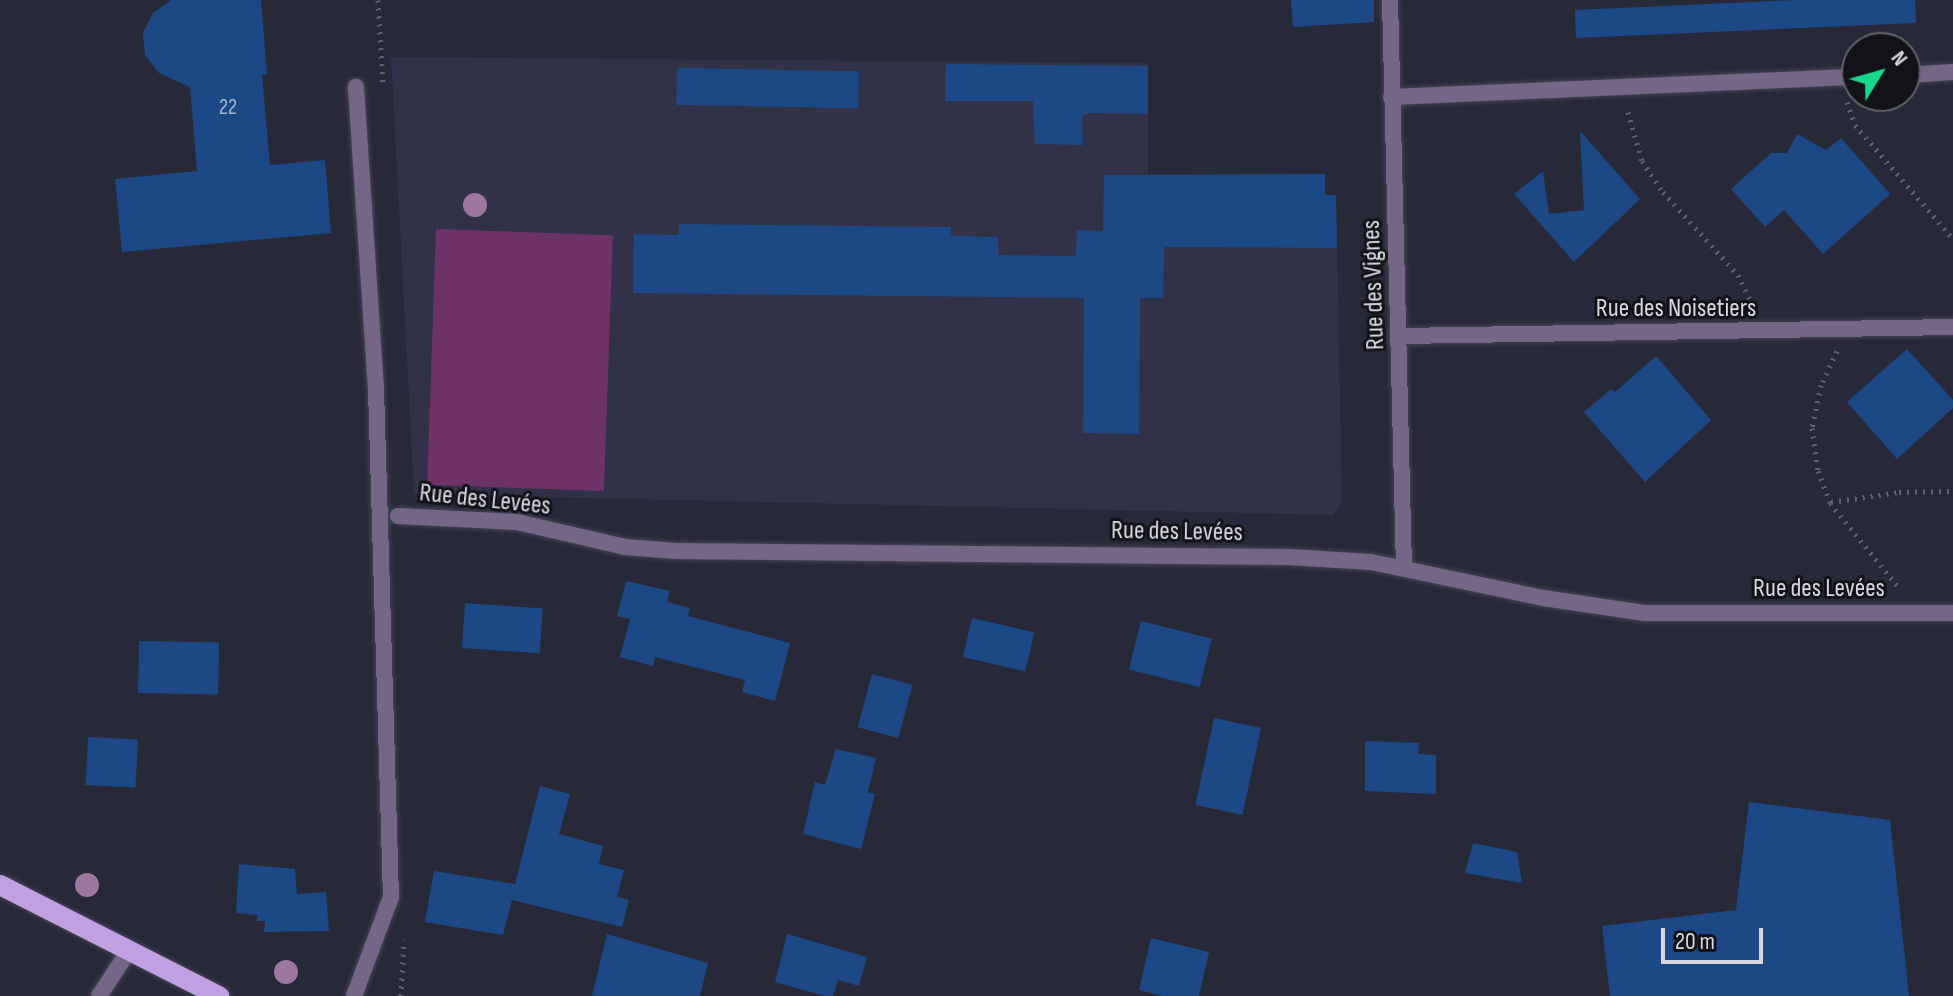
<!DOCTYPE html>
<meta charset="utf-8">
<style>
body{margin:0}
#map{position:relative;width:1953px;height:996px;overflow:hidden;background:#282938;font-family:"Sofia Sans Condensed",sans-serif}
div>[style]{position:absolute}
.built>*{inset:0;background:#313247}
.green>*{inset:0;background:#6d3367;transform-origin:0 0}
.building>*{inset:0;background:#1c4885;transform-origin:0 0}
.path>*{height:5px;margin-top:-2.5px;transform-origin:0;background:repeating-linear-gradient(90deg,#61626f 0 2px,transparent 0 8px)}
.roads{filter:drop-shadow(0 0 2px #444553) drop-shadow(0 0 2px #444553)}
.lane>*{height:16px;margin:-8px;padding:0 8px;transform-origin:8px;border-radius:8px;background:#756685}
.street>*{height:16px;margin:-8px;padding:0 8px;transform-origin:8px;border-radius:8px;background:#756685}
.primary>*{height:20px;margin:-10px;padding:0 10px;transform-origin:10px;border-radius:10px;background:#c0a0e0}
.trees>*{width:24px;height:24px;margin:-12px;border-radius:50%;background:#9e779f}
span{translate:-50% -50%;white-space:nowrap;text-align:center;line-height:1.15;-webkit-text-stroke:6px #121319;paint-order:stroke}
.number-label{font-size:22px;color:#a8b3ca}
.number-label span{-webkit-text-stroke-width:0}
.street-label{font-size:26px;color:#d6d7e1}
.north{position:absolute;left:1841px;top:32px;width:80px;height:80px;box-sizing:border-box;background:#121319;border:2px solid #606169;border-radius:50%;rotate:53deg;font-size:22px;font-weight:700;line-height:32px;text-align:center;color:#d6d7e1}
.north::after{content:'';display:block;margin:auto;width:28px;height:36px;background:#18d989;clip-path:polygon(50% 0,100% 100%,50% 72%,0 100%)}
.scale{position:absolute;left:1661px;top:928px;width:102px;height:36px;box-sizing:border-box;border:4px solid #d6d7e1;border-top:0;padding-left:10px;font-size:24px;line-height:28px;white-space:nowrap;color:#d6d7e1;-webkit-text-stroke:6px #121319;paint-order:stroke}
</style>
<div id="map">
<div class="built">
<i style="clip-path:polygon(391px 57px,1148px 63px,1148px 175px,1325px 174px,1325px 195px,1336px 195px,1342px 503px,1333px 515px,414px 494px)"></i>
</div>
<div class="green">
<i style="left:436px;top:229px;width:177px;height:256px;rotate:2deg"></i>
</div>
<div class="building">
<i style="clip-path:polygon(171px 0,261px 0,267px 74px,262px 75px,270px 165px,325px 160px,331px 233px,122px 252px,115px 179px,197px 171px,190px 87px,159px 73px,145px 55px,143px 33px,153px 13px)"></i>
<i style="clip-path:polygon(1291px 0,1374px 0,1374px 22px,1293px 27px)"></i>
<i style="clip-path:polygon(1795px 0,1915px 0,1916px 23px,1576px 38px,1575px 10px)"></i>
<i style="clip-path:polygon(946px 64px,1148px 66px,1148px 114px,1088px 113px,1082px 116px,1083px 145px,1035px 144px,1033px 101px,945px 101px)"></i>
<i style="left:677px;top:68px;width:182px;height:37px;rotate:1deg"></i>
<i style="clip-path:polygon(1580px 131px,1640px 199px,1574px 262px,1514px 194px,1543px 171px,1549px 214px,1584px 210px)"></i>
<i style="clip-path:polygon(1797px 134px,1826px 150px,1841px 138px,1890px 194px,1823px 254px,1784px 210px,1765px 227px,1731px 189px,1771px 153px,1787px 153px)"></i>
<i style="clip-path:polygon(1325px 174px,1325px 195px,1336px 195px,1337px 248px,1164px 247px,1163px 298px,1140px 298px,1139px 434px,1083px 433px,1084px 298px,633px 293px,634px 234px,679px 235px,679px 224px,951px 227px,951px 236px,998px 237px,998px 255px,1076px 256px,1077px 230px,1103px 231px,1104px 175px)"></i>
<i style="clip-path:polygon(1907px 349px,1953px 400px,1953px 408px,1897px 459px,1847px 402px)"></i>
<i style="clip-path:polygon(1656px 356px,1711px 420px,1645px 482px,1584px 412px,1611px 389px,1615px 392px)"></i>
<i style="clip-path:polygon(626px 581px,670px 591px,667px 602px,690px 608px,688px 616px,790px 643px,775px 701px,742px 692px,745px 680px,655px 657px,653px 666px,620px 657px,630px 619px,617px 616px)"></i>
<i style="left:465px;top:603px;width:78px;height:45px;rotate:4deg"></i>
<i style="left:972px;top:618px;width:64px;height:40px;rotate:13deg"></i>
<i style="left:1141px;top:621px;width:73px;height:50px;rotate:14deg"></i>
<i style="left:139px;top:641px;width:80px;height:52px;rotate:1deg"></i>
<i style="left:872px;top:674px;width:42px;height:55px;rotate:15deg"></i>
<i style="left:1214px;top:718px;width:48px;height:89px;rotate:12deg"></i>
<i style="left:88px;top:737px;width:50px;height:48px;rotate:3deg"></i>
<i style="clip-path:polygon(1365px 741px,1419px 743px,1418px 754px,1436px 755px,1436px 794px,1365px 791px)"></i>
<i style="clip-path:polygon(836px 749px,876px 758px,868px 792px,875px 794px,861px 849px,803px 834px,815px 782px,825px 785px)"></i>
<i style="clip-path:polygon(540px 786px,570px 794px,559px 834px,603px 846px,599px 864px,624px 870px,617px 897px,629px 900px,622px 927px,512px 900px,503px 935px,425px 922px,434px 871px,515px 884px)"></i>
<i style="clip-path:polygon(1749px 802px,1890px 820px,1909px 996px,1610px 996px,1602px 926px,1736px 910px)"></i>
<i style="clip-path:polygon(1473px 843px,1517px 852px,1522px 883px,1465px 873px)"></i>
<i style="clip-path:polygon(239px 864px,295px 869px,297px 894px,326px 892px,329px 931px,264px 932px,265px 921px,257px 921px,258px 915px,236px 913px)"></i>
<i style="clip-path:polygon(607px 934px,708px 963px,700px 996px,592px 996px)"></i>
<i style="clip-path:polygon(787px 934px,867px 957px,859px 986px,838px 980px,833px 996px,824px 996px,775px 982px)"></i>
<i style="clip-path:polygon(1151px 938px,1209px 952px,1199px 996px,1162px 996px,1139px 990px)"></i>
</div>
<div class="path">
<i style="left:378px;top:0;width:83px;rotate:86.6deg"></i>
<i style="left:1847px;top:102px;width:24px;rotate:71deg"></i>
<i style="left:1855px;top:125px;width:150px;rotate:49.3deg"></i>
<i style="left:1628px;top:112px;width:51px;rotate:74.1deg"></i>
<i style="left:1642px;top:161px;width:37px;rotate:56deg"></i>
<i style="left:1663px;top:192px;width:112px;rotate:47.9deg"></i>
<i style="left:1738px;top:275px;width:37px;rotate:64deg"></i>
<i style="left:1837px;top:351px;width:38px;rotate:115deg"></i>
<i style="left:1821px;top:385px;width:44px;rotate:101.8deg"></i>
<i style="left:1812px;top:428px;width:43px;rotate:82.1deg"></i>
<i style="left:1818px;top:471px;width:34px;rotate:69deg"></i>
<i style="left:1830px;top:503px;width:111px;rotate:50.9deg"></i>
<i style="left:1831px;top:502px;width:69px;rotate:-8.4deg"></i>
<i style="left:1899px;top:492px;width:54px;rotate:-1.1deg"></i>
<i style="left:401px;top:996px;width:56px;rotate:-86.9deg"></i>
</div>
<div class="roads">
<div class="lane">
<i style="left:1905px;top:75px;width:48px;rotate:-3.6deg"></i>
<i style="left:1391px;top:97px;width:466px;rotate:-2.5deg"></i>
<i style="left:354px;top:996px;width:106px;rotate:-69.5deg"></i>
<i style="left:391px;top:897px;width:508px;rotate:-91.69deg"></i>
<i style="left:376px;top:389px;width:303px;rotate:-93.8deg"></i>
</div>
<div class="street">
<i style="left:1390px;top:0;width:568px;rotate:88.59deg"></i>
<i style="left:1400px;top:336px;width:553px;rotate:-0.93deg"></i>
<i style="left:398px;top:516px;width:119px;rotate:2.9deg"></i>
<i style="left:517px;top:522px;width:111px;rotate:13deg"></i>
<i style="left:625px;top:547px;width:51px;rotate:4.5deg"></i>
<i style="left:676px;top:551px;width:612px;rotate:0.56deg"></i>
<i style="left:1288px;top:557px;width:83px;rotate:3.4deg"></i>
<i style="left:1371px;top:562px;width:176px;rotate:11.8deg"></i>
<i style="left:1543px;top:598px;width:102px;rotate:8.4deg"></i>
<i style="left:1644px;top:613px;width:309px"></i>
<i style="left:99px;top:996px;width:53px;rotate:-56.6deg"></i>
</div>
<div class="primary">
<i style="left:0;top:885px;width:246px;rotate:26.9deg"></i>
</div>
</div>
<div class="trees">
<i style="left:475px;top:205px"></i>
<i style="left:87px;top:885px"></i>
<i style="left:286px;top:972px"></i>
</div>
<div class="number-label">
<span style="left:228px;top:108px">22</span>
</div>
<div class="street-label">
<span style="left:1374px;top:285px;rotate:-92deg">Rue des Vignes</span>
<span style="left:1676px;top:309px">Rue des Noisetiers</span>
<span style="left:485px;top:500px;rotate:6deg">Rue des Levées</span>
<span style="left:1177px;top:532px;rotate:1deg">Rue des Levées</span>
<span style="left:1819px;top:589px">Rue des Levées</span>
</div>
<div class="north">N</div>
<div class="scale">20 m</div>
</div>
